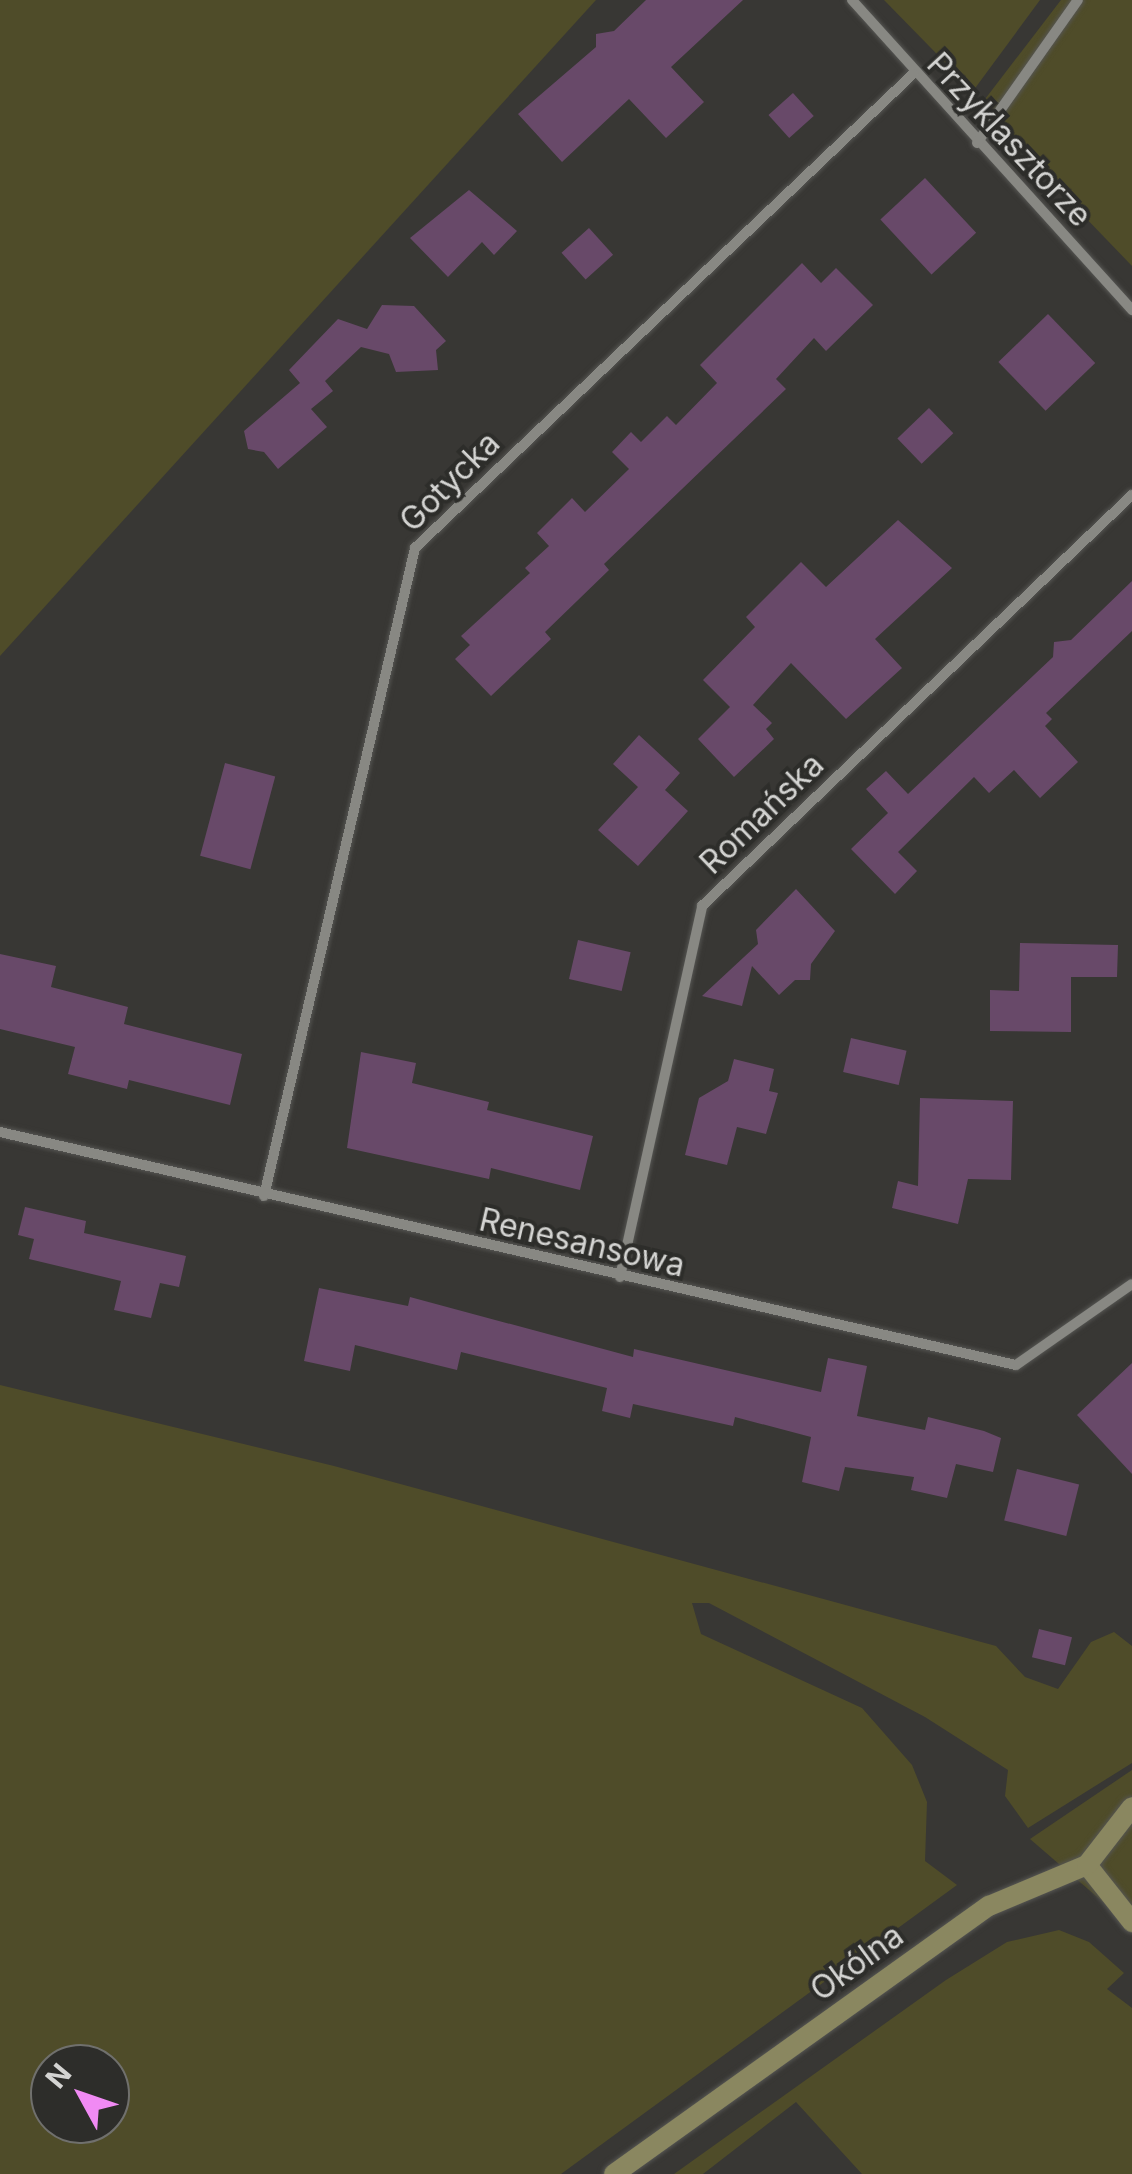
<!DOCTYPE html>
<meta charset="utf-8">
<style>
body{margin:0}
#map{position:relative;width:1132px;height:2174px;overflow:hidden;background:#383734;font-family:Inter,sans-serif}
div>[style]{position:absolute}
.green>*{inset:0;background:#4f4c29}
.building>*{inset:0;background:#684969;transform-origin:0 0}
.roads{filter:drop-shadow(0 0 2px #555552) drop-shadow(0 0 2px #555552)}
.street>*{height:10px;margin:-5px;padding:0 5px;transform-origin:5px;border-radius:5px;background:#888883}
.secondary>*{height:20px;margin:-10px;padding:0 10px;transform-origin:10px;border-radius:10px;background:#8a8760}
span{translate:-50% -50%;white-space:nowrap;text-align:center;line-height:1.15;-webkit-text-stroke:8px #2d2d2a;paint-order:stroke}
.street-label{font-size:32px;color:#d4d4d2}
.north{position:absolute;left:30px;top:2044px;width:100px;height:100px;box-sizing:border-box;background:#2d2d2a;border:2px solid #70706d;border-radius:50%;rotate:310deg;font-size:28px;font-weight:700;line-height:40px;text-align:center;color:#d4d4d2}
.north::after{content:'';display:block;margin:auto;width:35px;height:45px;background:#f18af4;clip-path:polygon(50% 0,100% 100%,50% 72%,0 100%)}
</style>
<div id="map">
<div class="green">
<i style="clip-path:polygon(0 0,596px 0,0 656px)"></i>
<i style="clip-path:polygon(884px 0,1040px 0,973px 91px)"></i>
<i style="clip-path:polygon(1061px 0,1132px 0,1132px 266px,979px 107px)"></i>
<i style="clip-path:polygon(evenodd,0 1385px,334px 1466px,996px 1646px,1025px 1677px,1058px 1689px,1091px 1642px,1114px 1632px,1132px 1646px,1132px 1763px,1028px 1828px,1005px 1796px,1008px 1770px,925px 1717px,709px 1603px,692px 1603px,701px 1634px,862px 1708px,912px 1765px,927px 1802px,925px 1861px,957px 1885px,561px 2174px,0 2174px,0 1385px,50px 2064px,110px 2064px,110px 2124px,50px 2124px,50px 2064px)"></i>
<i style="clip-path:polygon(1132px 1770px,1132px 1927px,1030px 1839px)"></i>
<i style="clip-path:polygon(1059px 1930px,1089px 1942px,1124px 1973px,1107px 1989px,1132px 2008px,1132px 2174px,862px 2174px,796px 2102px,703px 2174px,674px 2174px,946px 1980px,1007px 1942px)"></i>
</div>
<div class="building">
<i style="clip-path:polygon(646px 0,743px 0,671px 67px,704px 102px,666px 138px,629px 99px,562px 162px,518px 114px,596px 47px,596px 34px,614px 31px)"></i>
<i style="left:793px;top:93px;width:31px;height:33px;rotate:48deg"></i>
<i style="left:925px;top:178px;width:75px;height:61px;rotate:47deg"></i>
<i style="clip-path:polygon(469px 190px,517px 231px,494px 255px,482px 242px,448px 277px,410px 238px)"></i>
<i style="left:589px;top:228px;width:36px;height:37px;rotate:48deg"></i>
<i style="clip-path:polygon(802px 263px,821px 283px,836px 268px,873px 305px,826px 351px,814px 338px,776px 379px,786px 389px,604px 564px,609px 570px,545px 632px,551px 639px,491px 696px,455px 659px,470px 645px,461px 636px,530px 573px,525px 568px,549px 546px,537px 533px,572px 498px,585px 512px,629px 469px,612px 452px,631px 432px,641px 442px,667px 416px,676px 425px,717px 383px,700px 365px)"></i>
<i style="clip-path:polygon(382px 305px,414px 306px,446px 341px,436px 350px,438px 370px,396px 372px,389px 354px,361px 347px,325px 381px,333px 391px,311px 409px,327px 427px,278px 469px,264px 452px,248px 449px,244px 431px,300px 383px,289px 370px,338px 319px,367px 329px)"></i>
<i style="left:1048px;top:314px;width:68px;height:69px;rotate:46deg"></i>
<i style="left:929px;top:408px;width:35px;height:44px;rotate:46deg"></i>
<i style="clip-path:polygon(898px 520px,952px 568px,875px 639px,902px 668px,846px 719px,791px 663px,753px 705px,772px 723px,766px 729px,774px 739px,734px 777px,698px 739px,730px 707px,703px 680px,755px 627px,746px 617px,801px 562px,826px 587px)"></i>
<i style="clip-path:polygon(1132px 581px,1132px 631px,1046px 713px,1052px 719px,1045px 726px,1078px 762px,1040px 798px,1014px 770px,989px 793px,974px 777px,898px 852px,917px 871px,895px 894px,851px 849px,888px 813px,866px 789px,886px 771px,908px 794px,1053px 657px,1054px 642px,1071px 640px)"></i>
<i style="clip-path:polygon(639px 735px,680px 773px,665px 790px,688px 811px,638px 866px,598px 830px,638px 787px,613px 764px)"></i>
<i style="left:225px;top:763px;width:52px;height:96px;rotate:15deg"></i>
<i style="clip-path:polygon(796px 889px,835px 931px,811px 964px,810px 980px,795px 980px,779px 995px,752px 966px,742px 1006px,702px 996px,758px 944px,756px 930px)"></i>
<i style="left:578px;top:940px;width:54px;height:40px;rotate:13deg"></i>
<i style="clip-path:polygon(1020px 943px,1118px 945px,1117px 977px,1071px 977px,1071px 1032px,990px 1031px,990px 990px,1019px 991px)"></i>
<i style="clip-path:polygon(0 954px,56px 966px,51px 987px,128px 1007px,124px 1024px,242px 1054px,230px 1105px,129px 1080px,127px 1089px,68px 1074px,75px 1047px,0 1029px)"></i>
<i style="left:851px;top:1038px;width:57px;height:35px;rotate:13deg"></i>
<i style="clip-path:polygon(361px 1052px,416px 1063px,412px 1083px,489px 1102px,487px 1110px,593px 1136px,580px 1190px,491px 1168px,489px 1179px,347px 1148px)"></i>
<i style="clip-path:polygon(734px 1059px,774px 1069px,769px 1091px,778px 1093px,766px 1134px,737px 1127px,727px 1165px,685px 1155px,699px 1098px,728px 1081px)"></i>
<i style="clip-path:polygon(920px 1098px,1013px 1101px,1011px 1180px,968px 1179px,958px 1224px,892px 1208px,898px 1181px,918px 1186px)"></i>
<i style="clip-path:polygon(25px 1207px,86px 1221px,84px 1233px,186px 1256px,179px 1287px,160px 1283px,151px 1318px,114px 1310px,121px 1281px,29px 1259px,34px 1239px,18px 1235px)"></i>
<i style="clip-path:polygon(319px 1288px,408px 1306px,410px 1297px,633px 1357px,634px 1349px,821px 1392px,828px 1358px,867px 1366px,857px 1416px,925px 1430px,928px 1417px,984px 1431px,1001px 1438px,993px 1472px,956px 1464px,947px 1498px,911px 1490px,914px 1477px,845px 1467px,839px 1491px,802px 1482px,811px 1437px,735px 1417px,733px 1426px,633px 1404px,630px 1418px,602px 1411px,607px 1388px,461px 1352px,457px 1370px,355px 1345px,350px 1371px,304px 1361px)"></i>
<i style="clip-path:polygon(1132px 1363px,1132px 1474px,1077px 1415px)"></i>
<i style="left:1017px;top:1469px;width:64px;height:53px;rotate:14deg"></i>
<i style="left:1039px;top:1629px;width:34px;height:29px;rotate:14deg"></i>
</div>
<div class="roads">
<div class="street">
<i style="left:852px;top:0;width:418px;rotate:47.9deg"></i>
<i style="left:977px;top:143px;width:175px;rotate:-54.8deg"></i>
<i style="left:0;top:1132px;width:1042px;rotate:12.92deg"></i>
<i style="left:1016px;top:1365px;width:141px;rotate:-34.9deg"></i>
<i style="left:264px;top:1196px;width:665px;rotate:-76.88deg"></i>
<i style="left:415px;top:548px;width:688px;rotate:-43.59deg"></i>
<i style="left:620px;top:1277px;width:380px;rotate:-77.5deg"></i>
<i style="left:702px;top:906px;width:595px;rotate:-43.71deg"></i>
</div>
<div class="secondary">
<i style="left:1087px;top:1865px;width:73px;rotate:51.7deg"></i>
<i style="left:614px;top:2174px;width:461px;rotate:-35.6deg"></i>
<i style="left:989px;top:1906px;width:106px;rotate:-22.7deg"></i>
<i style="left:1087px;top:1865px;width:73px;rotate:-52.2deg"></i>
</div>
</div>
<div class="street-label">
<span style="left:1009px;top:140px;rotate:47deg">Przyklasztorze</span>
<span style="left:450px;top:482px;rotate:-45deg">Gotycka</span>
<span style="left:762px;top:814px;rotate:-44deg">Romańska</span>
<span style="left:582px;top:1243px;rotate:13deg">Renesansowa</span>
<span style="left:857px;top:1963px;rotate:-36deg">Okólna</span>
</div>
<div class="north">N</div>
</div>
